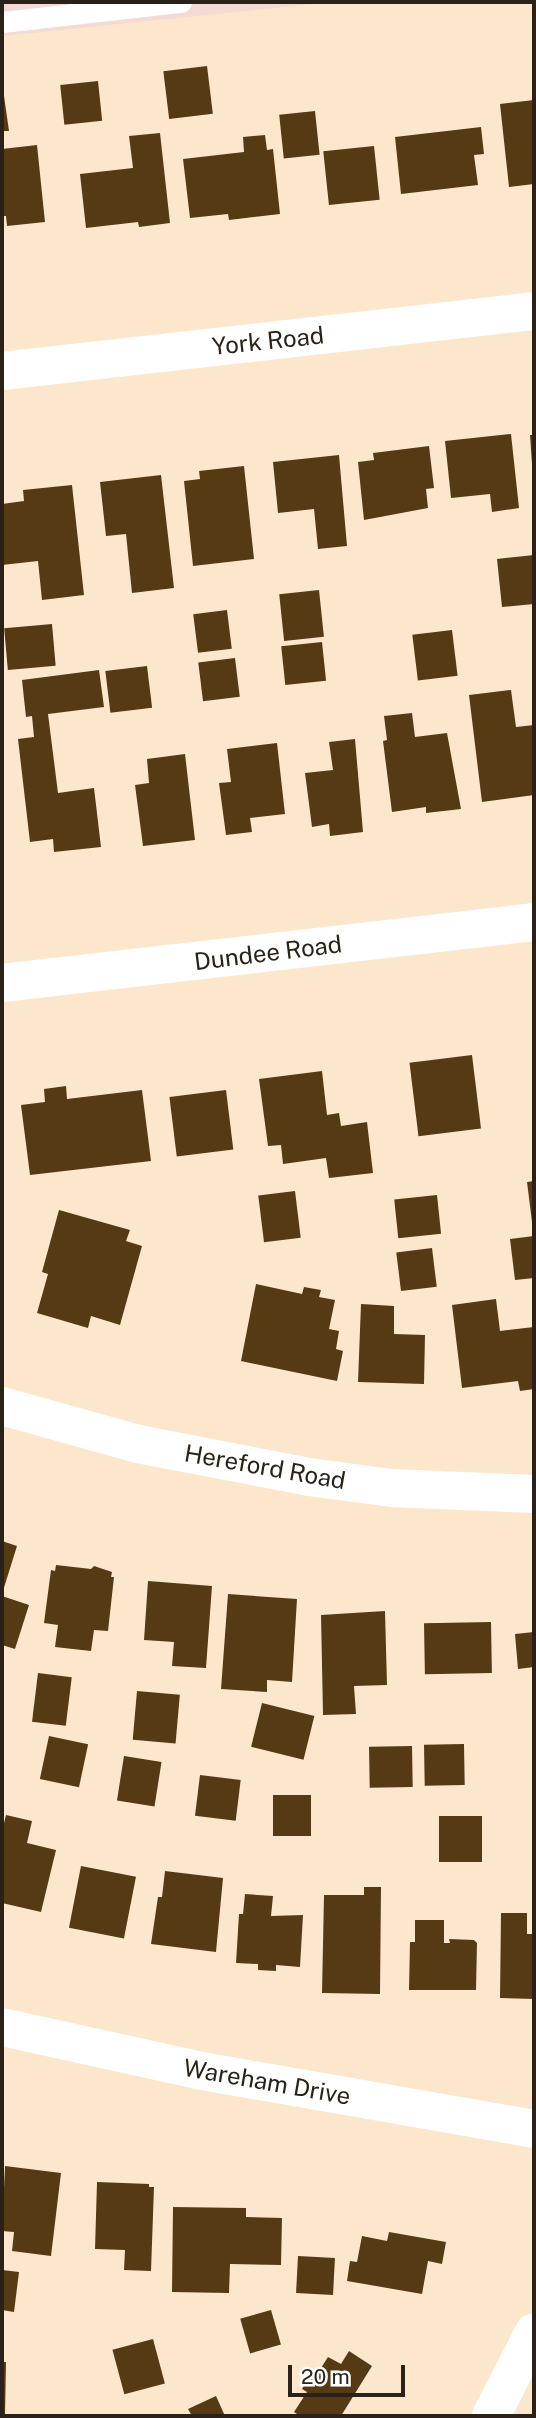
<!DOCTYPE html>
<html>
<head>
<meta charset="utf-8">
<style>
	body { margin:0 }
	#map { position:relative; width:536px; height:2418px; overflow:hidden; background:#fde7cc; font-family:"Public Sans",sans-serif }
	div>[style] { position:absolute }
	.commercial>* { inset:0; background:#f4dad5 }
	.building>* { inset:0; background:#563a13; transform-origin:0 0 }
	.service>* { height:21px; margin:-10.5px; padding:0 10.5px; transform-origin:10.5px; border-radius:10.5px; background:#fff }
	.minor>* { height:38px; margin:-19px; padding:0 19px; transform-origin:19px; border-radius:19px; background:#fff }
	span { translate:-50% -50%; white-space:nowrap; text-align:center; line-height:1.15; -webkit-text-stroke:7px #fff; paint-order:stroke }
	.street-label { font-size:24px; color:#2a2218 }
	.frame { position:absolute; inset:0; border:4px solid #2a2218; pointer-events:none }
	.scale { position:absolute; left:288px; top:2365px; width:117px; height:32px; box-sizing:border-box; border:4px solid #2a2218; border-top:0; padding-left:9px; font-size:21px; line-height:24px; white-space:nowrap; color:#2a2218; -webkit-text-stroke:5px #fff; paint-order:stroke }
</style>
</head>
<body>
<div id="map">
	<div class="commercial">
		<div style="clip-path:polygon(2px 2px,333px 2px,2px 36px)"></div>
	</div>
	<div class="building">
		<div style="left:207px;top:66px;width:48px;height:44px;rotate:83deg"></div>
		<div style="left:98px;top:81px;width:40px;height:38px;rotate:84deg"></div>
		<div style="clip-path:polygon(2px 82px,9px 131px,2px 131px)"></div>
		<div style="clip-path:polygon(534px 100px,534px 184px,509px 187px,500px 104px)"></div>
		<div style="left:315px;top:111px;width:44px;height:36px;rotate:84deg"></div>
		<div style="clip-path:polygon(481px 127px,484px 154px,474px 155px,478px 185px,401px 194px,395px 137px)"></div>
		<div style="clip-path:polygon(160px 133px,170px 223px,139px 227px,138px 222px,86px 228px,80px 174px,133px 168px,129px 136px)"></div>
		<div style="clip-path:polygon(265px 135px,267px 150px,273px 149px,280px 214px,229px 220px,228px 214px,190px 218px,183px 159px,244px 152px,243px 137px)"></div>
		<div style="clip-path:polygon(37px 145px,45px 222px,7px 226px,6px 216px,2px 216px,2px 149px)"></div>
		<div style="left:374px;top:146px;width:54px;height:51px;rotate:84deg"></div>
		<div style="clip-path:polygon(511px 434px,519px 508px,492px 512px,490px 494px,451px 498px,445px 441px)"></div>
		<div style="clip-path:polygon(530px 435px,534px 435px,534px 464px,532px 464px)"></div>
		<div style="clip-path:polygon(429px 446px,434px 488px,426px 489px,428px 508px,364px 520px,358px 462px,374px 460px,373px 453px)"></div>
		<div style="clip-path:polygon(339px 455px,347px 546px,318px 549px,314px 509px,278px 513px,273px 462px)"></div>
		<div style="clip-path:polygon(244px 466px,254px 559px,193px 566px,184px 481px,200px 479px,199px 471px)"></div>
		<div style="clip-path:polygon(161px 475px,174px 588px,132px 593px,126px 534px,106px 536px,100px 482px)"></div>
		<div style="clip-path:polygon(72px 485px,84px 595px,42px 600px,38px 561px,2px 565px,2px 504px,24px 501px,23px 490px)"></div>
		<div style="clip-path:polygon(534px 555px,534px 604px,502px 607px,497px 559px)"></div>
		<div style="left:319px;top:590px;width:47px;height:40px;rotate:84deg"></div>
		<div style="left:227px;top:610px;width:39px;height:34px;rotate:83deg"></div>
		<div style="left:52px;top:624px;width:42px;height:48px;rotate:85deg"></div>
		<div style="left:452px;top:630px;width:46px;height:40px;rotate:83deg"></div>
		<div style="left:322px;top:642px;width:39px;height:41px;rotate:84deg"></div>
		<div style="left:235px;top:658px;width:39px;height:37px;rotate:83deg"></div>
		<div style="left:147px;top:666px;width:42px;height:42px;rotate:83deg"></div>
		<div style="clip-path:polygon(99px 670px,104px 707px,48px 714px,58px 793px,94px 788px,101px 847px,54px 852px,53px 839px,30px 842px,18px 739px,34px 737px,32px 716px,26px 717px,22px 680px)"></div>
		<div style="clip-path:polygon(511px 690px,516px 727px,534px 725px,534px 795px,482px 802px,469px 695px)"></div>
		<div style="clip-path:polygon(412px 713px,415px 737px,447px 733px,461px 809px,426px 813px,426px 807px,392px 812px,383px 741px,387px 740px,384px 716px)"></div>
		<div style="clip-path:polygon(355px 739px,363px 832px,330px 836px,329px 824px,312px 827px,305px 773px,333px 770px,329px 742px)"></div>
		<div style="clip-path:polygon(277px 743px,285px 814px,250px 818px,252px 832px,226px 835px,219px 783px,231px 782px,227px 749px)"></div>
		<div style="clip-path:polygon(185px 754px,195px 840px,143px 846px,135px 785px,149px 783px,147px 759px)"></div>
		<div style="left:472px;top:1055px;width:74px;height:63px;rotate:83deg"></div>
		<div style="clip-path:polygon(322px 1071px,327px 1115px,339px 1113px,341px 1126px,367px 1122px,373px 1173px,329px 1178px,326px 1158px,283px 1164px,281px 1145px,268px 1146px,259px 1079px)"></div>
		<div style="clip-path:polygon(66px 1086px,67px 1099px,142px 1090px,151px 1161px,30px 1175px,21px 1105px,45px 1102px,44px 1089px)"></div>
		<div style="left:226px;top:1090px;width:60px;height:57px;rotate:83deg"></div>
		<div style="clip-path:polygon(534px 1181px,534px 1222px,532px 1222px,527px 1182px)"></div>
		<div style="left:295px;top:1191px;width:47px;height:37px;rotate:83deg"></div>
		<div style="left:437px;top:1195px;width:39px;height:43px;rotate:84deg"></div>
		<div style="clip-path:polygon(59px 1210px,130px 1230px,126px 1241px,142px 1246px,120px 1325px,91px 1316px,88px 1328px,37px 1313px,48px 1274px,42px 1272px)"></div>
		<div style="clip-path:polygon(534px 1236px,534px 1278px,515px 1280px,510px 1239px)"></div>
		<div style="left:432px;top:1248px;width:39px;height:36px;rotate:83deg"></div>
		<div style="clip-path:polygon(256px 1284px,302px 1294px,304px 1287px,321px 1290px,319px 1297px,335px 1300px,329px 1329px,339px 1331px,336px 1349px,343px 1351px,337px 1381px,241px 1361px)"></div>
		<div style="clip-path:polygon(496px 1299px,500px 1331px,534px 1327px,534px 1389px,520px 1391px,518px 1381px,462px 1388px,452px 1305px)"></div>
		<div style="clip-path:polygon(361px 1304px,394px 1306px,394px 1334px,425px 1335px,424px 1384px,358px 1382px)"></div>
		<div style="clip-path:polygon(2px 1541px,17px 1546px,2px 1594px)"></div>
		<div style="clip-path:polygon(56px 1565px,91px 1569px,94px 1566px,112px 1572px,111px 1577px,114px 1577px,108px 1631px,94px 1630px,91px 1651px,55px 1647px,58px 1625px,44px 1623px,51px 1570px,55px 1571px)"></div>
		<div style="clip-path:polygon(148px 1581px,212px 1586px,206px 1668px,172px 1666px,174px 1642px,144px 1640px)"></div>
		<div style="clip-path:polygon(228px 1594px,297px 1599px,292px 1682px,267px 1680px,267px 1692px,221px 1689px)"></div>
		<div style="clip-path:polygon(2px 1596px,29px 1605px,15px 1649px,2px 1645px)"></div>
		<div style="clip-path:polygon(385px 1611px,387px 1685px,354px 1686px,356px 1714px,323px 1715px,321px 1615px)"></div>
		<div style="left:491px;top:1622px;width:51px;height:67px;rotate:89deg"></div>
		<div style="clip-path:polygon(534px 1632px,534px 1667px,518px 1669px,515px 1634px)"></div>
		<div style="left:38px;top:1673px;width:34px;height:49px;rotate:7deg"></div>
		<div style="left:137px;top:1691px;width:43px;height:49px;rotate:5deg"></div>
		<div style="left:262px;top:1703px;width:54px;height:45px;rotate:14deg"></div>
		<div style="left:49px;top:1736px;width:40px;height:44px;rotate:12deg"></div>
		<div style="left:464px;top:1744px;width:41px;height:40px;rotate:89deg"></div>
		<div style="left:412px;top:1746px;width:41px;height:43px;rotate:89deg"></div>
		<div style="left:124px;top:1756px;width:38px;height:45px;rotate:9deg"></div>
		<div style="left:200px;top:1775px;width:41px;height:41px;rotate:7deg"></div>
		<div style="left:273px;top:1795px;width:38px;height:41px"></div>
		<div style="clip-path:polygon(6px 1815px,32px 1821px,27px 1843px,56px 1850px,41px 1912px,2px 1903px,2px 1831px)"></div>
		<div style="left:439px;top:1816px;width:43px;height:46px"></div>
		<div style="left:81px;top:1866px;width:56px;height:63px;rotate:11deg"></div>
		<div style="clip-path:polygon(165px 1871px,223px 1878px,216px 1952px,151px 1944px,158px 1897px,162px 1897px)"></div>
		<div style="clip-path:polygon(364px 1887px,381px 1887px,380px 1994px,322px 1993px,324px 1895px,364px 1895px)"></div>
		<div style="clip-path:polygon(245px 1894px,273px 1896px,271px 1916px,303px 1915px,300px 1967px,276px 1965px,276px 1971px,258px 1970px,258px 1964px,236px 1963px,239px 1914px,243px 1914px)"></div>
		<div style="clip-path:polygon(501px 1913px,527px 1913px,527px 1934px,534px 1934px,534px 1999px,500px 1998px)"></div>
		<div style="clip-path:polygon(415px 1920px,444px 1920px,444px 1943px,450px 1943px,449px 1939px,474px 1940px,477px 1943px,476px 1990px,409px 1990px,410px 1942px,415px 1942px)"></div>
		<div style="clip-path:polygon(5px 2166px,61px 2173px,51px 2256px,12px 2251px,14px 2232px,2px 2231px)"></div>
		<div style="clip-path:polygon(97px 2182px,149px 2184px,149px 2187px,154px 2187px,151px 2271px,124px 2270px,125px 2250px,95px 2249px)"></div>
		<div style="clip-path:polygon(173px 2207px,246px 2208px,246px 2217px,282px 2218px,281px 2265px,230px 2264px,229px 2293px,172px 2292px)"></div>
		<div style="clip-path:polygon(389px 2232px,446px 2242px,442px 2264px,428px 2261px,422px 2294px,347px 2281px,350px 2261px,357px 2262px,362px 2236px,387px 2241px)"></div>
		<div style="left:298px;top:2256px;width:37px;height:37px;rotate:3deg"></div>
		<div style="clip-path:polygon(2px 2270px,19px 2272px,14px 2312px,2px 2310px)"></div>
		<div style="left:271px;top:2310px;width:36px;height:32px;rotate:74deg"></div>
		<div style="left:153px;top:2339px;width:46px;height:42px;rotate:75deg"></div>
		<div style="clip-path:polygon(349px 2351px,372px 2366px,341px 2416px,300px 2416px,294px 2412px,307px 2392px,302px 2389px,309px 2376px,314px 2379px,328px 2357px,341px 2364px)"></div>
		<div style="clip-path:polygon(2px 2362px,6px 2362px,5px 2416px,2px 2416px)"></div>
		<div style="clip-path:polygon(216px 2396px,225px 2416px,192px 2416px,188px 2409px)"></div>
	</div>
	<div class="service">
		<div style="left:2px;top:22px;width:180px;rotate:-6.4deg"></div>
	</div>
	<div class="minor">
		<div style="left:2px;top:371px;width:535px;rotate:-6.43deg"></div>
		<div style="left:2px;top:983px;width:535px;rotate:-6.54deg"></div>
		<div style="left:2px;top:1406px;width:141px;rotate:15.6deg"></div>
		<div style="left:138px;top:1444px;width:174px;rotate:10.9deg"></div>
		<div style="left:309px;top:1477px;width:84px;rotate:7.5deg"></div>
		<div style="left:392px;top:1488px;width:142px;rotate:2.4deg"></div>
		<div style="left:2px;top:2027px;width:205px;rotate:12.4deg"></div>
		<div style="left:202px;top:2071px;width:337px;rotate:9.9deg"></div>
		<div style="left:491px;top:2416px;width:94px;rotate:-62.9deg"></div>
	</div>
	<div class="street-label">
		<span style="left:268px;top:341px;rotate:-6deg">York Road</span>
		<span style="left:268px;top:953px;rotate:-7deg">Dundee Road</span>
		<span style="left:265px;top:1467px;rotate:10deg">Hereford Road</span>
		<span style="left:267px;top:2082px;rotate:10deg">Wareham Drive</span>
	</div>
	<div class="frame"></div>
	<div class="scale">20 m</div>
</div>
</body>
</html>
